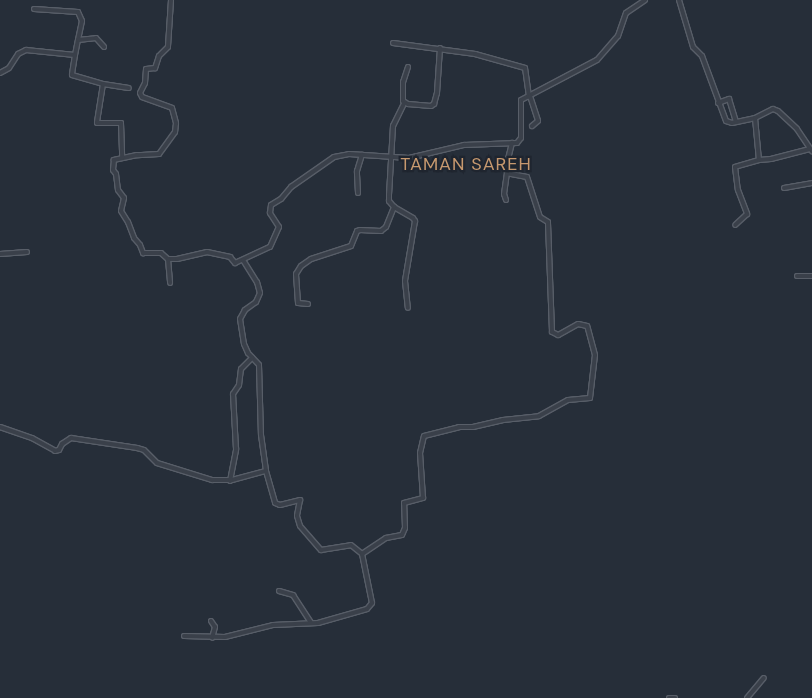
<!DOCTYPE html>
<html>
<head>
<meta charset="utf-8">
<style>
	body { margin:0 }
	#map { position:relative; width:812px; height:698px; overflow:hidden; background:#262e39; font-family:"DM Sans",sans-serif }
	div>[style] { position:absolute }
	.roads { filter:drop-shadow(1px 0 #585e68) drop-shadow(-1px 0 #585e68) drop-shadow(0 1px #585e68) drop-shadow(0 -1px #585e68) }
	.minor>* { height:4px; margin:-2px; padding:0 2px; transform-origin:2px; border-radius:2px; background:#3a404a }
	span { translate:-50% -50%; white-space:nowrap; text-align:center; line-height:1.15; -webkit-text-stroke:4.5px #1f252f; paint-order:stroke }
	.quarter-label { font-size:18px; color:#c7996f; letter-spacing:1px }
</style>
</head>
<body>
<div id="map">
	<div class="roads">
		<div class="minor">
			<div style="left:171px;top:0;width:47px;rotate:93.7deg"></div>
			<div style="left:168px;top:47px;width:13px;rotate:135deg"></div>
			<div style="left:159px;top:56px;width:13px;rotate:108deg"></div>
			<div style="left:155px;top:68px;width:9px;rotate:174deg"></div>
			<div style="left:146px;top:69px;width:14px;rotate:94deg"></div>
			<div style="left:145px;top:83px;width:11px;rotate:117deg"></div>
			<div style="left:140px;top:93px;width:4px;rotate:63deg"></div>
			<div style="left:142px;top:97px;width:32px;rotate:20deg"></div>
			<div style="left:172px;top:108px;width:16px;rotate:75deg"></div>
			<div style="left:176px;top:123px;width:9px;rotate:96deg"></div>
			<div style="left:175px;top:132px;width:27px;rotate:126deg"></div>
			<div style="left:159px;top:154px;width:22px;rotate:177deg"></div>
			<div style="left:137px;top:155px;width:24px;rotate:168deg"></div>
			<div style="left:114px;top:160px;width:10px;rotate:96deg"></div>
			<div style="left:113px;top:170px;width:5px;rotate:53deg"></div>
			<div style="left:116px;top:174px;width:16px;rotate:83deg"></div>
			<div style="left:118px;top:190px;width:10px;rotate:53deg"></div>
			<div style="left:124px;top:198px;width:13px;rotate:103deg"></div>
			<div style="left:121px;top:211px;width:13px;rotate:58deg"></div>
			<div style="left:128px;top:222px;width:17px;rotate:69deg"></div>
			<div style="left:134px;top:238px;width:9px;rotate:49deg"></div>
			<div style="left:140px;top:245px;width:9px;rotate:69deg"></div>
			<div style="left:143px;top:253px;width:18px"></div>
			<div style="left:161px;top:253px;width:9px;rotate:41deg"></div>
			<div style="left:168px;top:259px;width:9px"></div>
			<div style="left:177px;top:259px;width:31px;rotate:-13deg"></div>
			<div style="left:207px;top:252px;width:24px;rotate:12deg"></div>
			<div style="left:230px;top:257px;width:8px;rotate:50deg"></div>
			<div style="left:235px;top:263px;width:38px;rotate:-25deg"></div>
			<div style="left:270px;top:247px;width:22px;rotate:-66deg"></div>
			<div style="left:279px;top:227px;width:17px;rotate:-123deg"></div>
			<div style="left:270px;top:213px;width:8px;rotate:-83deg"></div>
			<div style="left:271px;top:205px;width:12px;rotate:-31deg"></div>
			<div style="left:281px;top:199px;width:16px;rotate:-50deg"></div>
			<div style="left:291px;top:187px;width:52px;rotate:-34.9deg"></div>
			<div style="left:334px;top:157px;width:15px;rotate:-11deg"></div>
			<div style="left:349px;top:154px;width:60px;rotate:3.8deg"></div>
			<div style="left:409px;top:158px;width:57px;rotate:-13.3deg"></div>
			<div style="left:464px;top:145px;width:53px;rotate:-2.2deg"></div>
			<div style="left:517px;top:143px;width:6px;rotate:-51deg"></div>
			<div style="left:521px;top:138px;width:38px;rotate:-90deg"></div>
			<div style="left:521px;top:100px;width:86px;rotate:-27.8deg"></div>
			<div style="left:597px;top:60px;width:32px;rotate:-49deg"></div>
			<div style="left:618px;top:36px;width:24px;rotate:-71deg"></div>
			<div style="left:626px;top:13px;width:23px;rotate:-34deg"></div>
			<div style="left:679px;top:0;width:49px;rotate:73.4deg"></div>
			<div style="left:693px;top:47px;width:13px;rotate:45deg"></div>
			<div style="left:702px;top:56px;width:69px;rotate:69.7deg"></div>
			<div style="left:726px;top:121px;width:6px;rotate:18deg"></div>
			<div style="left:732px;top:123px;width:24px;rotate:-12deg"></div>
			<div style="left:755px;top:118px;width:42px;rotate:84.6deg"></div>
			<div style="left:759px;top:160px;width:25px;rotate:164deg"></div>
			<div style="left:735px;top:167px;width:23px;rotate:83deg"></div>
			<div style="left:738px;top:190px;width:26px;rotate:69deg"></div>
			<div style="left:747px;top:214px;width:16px;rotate:137deg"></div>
			<div style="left:34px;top:9px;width:44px;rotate:3.9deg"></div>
			<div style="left:78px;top:12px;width:10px;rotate:66deg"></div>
			<div style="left:82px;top:21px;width:19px;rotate:102deg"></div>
			<div style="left:393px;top:43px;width:83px;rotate:7.6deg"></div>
			<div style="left:475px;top:54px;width:52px;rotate:15.6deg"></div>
			<div style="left:525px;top:68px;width:29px;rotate:82deg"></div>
			<div style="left:75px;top:55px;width:15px;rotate:-79deg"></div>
			<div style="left:78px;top:40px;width:18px;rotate:-6deg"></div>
			<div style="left:96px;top:38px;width:12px;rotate:48deg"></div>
			<div style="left:408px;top:67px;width:16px;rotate:108deg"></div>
			<div style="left:403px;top:82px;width:19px;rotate:90deg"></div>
			<div style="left:403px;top:101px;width:6px;rotate:31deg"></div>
			<div style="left:408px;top:104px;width:23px;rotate:5deg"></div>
			<div style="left:431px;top:106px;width:4px;rotate:-34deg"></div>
			<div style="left:434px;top:104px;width:11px;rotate:-75deg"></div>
			<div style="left:437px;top:93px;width:45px;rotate:-86.2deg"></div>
			<div style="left:0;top:73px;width:10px;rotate:-29deg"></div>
			<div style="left:9px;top:68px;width:17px;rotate:-57deg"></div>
			<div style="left:18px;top:54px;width:9px;rotate:-27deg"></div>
			<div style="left:26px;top:50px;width:49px;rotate:5.8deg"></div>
			<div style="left:75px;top:55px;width:20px;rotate:99deg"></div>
			<div style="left:72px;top:75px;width:32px;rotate:16deg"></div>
			<div style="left:103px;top:84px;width:39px;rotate:99deg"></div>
			<div style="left:97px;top:123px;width:24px"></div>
			<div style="left:121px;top:123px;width:35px;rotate:88deg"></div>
			<div style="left:103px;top:84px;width:26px;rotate:9deg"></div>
			<div style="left:530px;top:96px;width:26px;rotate:72deg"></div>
			<div style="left:538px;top:121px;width:8px;rotate:140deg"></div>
			<div style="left:718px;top:103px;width:12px;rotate:-20deg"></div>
			<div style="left:729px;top:99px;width:24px;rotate:73deg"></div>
			<div style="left:755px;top:118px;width:20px;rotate:-27deg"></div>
			<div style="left:773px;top:109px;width:5px;rotate:22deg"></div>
			<div style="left:778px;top:111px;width:26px;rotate:43deg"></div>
			<div style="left:797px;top:129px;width:27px;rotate:56deg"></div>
			<div style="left:759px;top:160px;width:12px;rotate:-5deg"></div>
			<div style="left:771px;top:159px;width:40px;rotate:-14.4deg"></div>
			<div style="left:784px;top:188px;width:28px;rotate:-10deg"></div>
			<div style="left:358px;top:193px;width:22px;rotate:-93deg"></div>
			<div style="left:357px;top:171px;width:17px;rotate:-73deg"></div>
			<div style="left:506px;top:200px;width:6px;rotate:-108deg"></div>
			<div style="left:504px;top:194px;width:21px;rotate:-82deg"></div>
			<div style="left:394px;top:207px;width:22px;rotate:30deg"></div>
			<div style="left:413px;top:218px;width:4px;rotate:56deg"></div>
			<div style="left:415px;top:221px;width:61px;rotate:99.5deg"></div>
			<div style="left:405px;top:281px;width:27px;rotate:84deg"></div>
			<div style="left:0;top:254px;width:27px;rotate:-4deg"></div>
			<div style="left:168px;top:259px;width:24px;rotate:85deg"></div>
			<div style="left:243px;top:260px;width:26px;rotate:58deg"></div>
			<div style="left:257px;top:282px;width:11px;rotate:75deg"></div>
			<div style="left:260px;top:293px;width:10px;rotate:114deg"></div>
			<div style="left:256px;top:302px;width:14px;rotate:144deg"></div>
			<div style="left:245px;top:310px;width:10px;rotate:119deg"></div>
			<div style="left:240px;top:319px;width:25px;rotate:81deg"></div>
			<div style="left:244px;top:344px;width:10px;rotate:66deg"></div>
			<div style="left:248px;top:353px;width:16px;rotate:47deg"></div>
			<div style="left:259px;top:365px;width:70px;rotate:88.4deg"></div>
			<div style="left:261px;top:435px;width:36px;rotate:82deg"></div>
			<div style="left:797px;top:276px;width:15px"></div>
			<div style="left:308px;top:304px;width:10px;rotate:-174deg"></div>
			<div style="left:298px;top:303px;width:29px;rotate:-94deg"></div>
			<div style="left:296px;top:274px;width:9px;rotate:-58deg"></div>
			<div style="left:301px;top:266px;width:12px;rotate:-35deg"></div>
			<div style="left:311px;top:259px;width:42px;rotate:-18deg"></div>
			<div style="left:351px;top:246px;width:16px;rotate:-68deg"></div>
			<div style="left:357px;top:231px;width:3px;rotate:-18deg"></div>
			<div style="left:360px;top:230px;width:21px;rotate:3deg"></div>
			<div style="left:381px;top:231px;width:6px;rotate:-39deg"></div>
			<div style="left:386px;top:227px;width:22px;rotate:-68deg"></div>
			<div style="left:394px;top:207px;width:8px;rotate:-130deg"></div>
			<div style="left:389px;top:201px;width:6px;rotate:-90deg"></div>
			<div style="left:389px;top:195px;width:69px;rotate:-86.7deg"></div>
			<div style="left:393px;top:126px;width:25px;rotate:-64deg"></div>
			<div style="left:0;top:427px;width:34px;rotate:19deg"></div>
			<div style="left:32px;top:438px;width:26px;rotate:29deg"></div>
			<div style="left:55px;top:451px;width:4px;rotate:-14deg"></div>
			<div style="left:59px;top:450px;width:7px;rotate:-63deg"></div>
			<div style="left:62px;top:444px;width:11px;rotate:-34deg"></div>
			<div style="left:71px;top:438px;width:67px;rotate:8.6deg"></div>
			<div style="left:137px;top:448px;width:7px;rotate:16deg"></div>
			<div style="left:144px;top:450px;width:18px;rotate:45deg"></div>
			<div style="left:157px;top:463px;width:58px;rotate:17.2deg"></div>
			<div style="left:212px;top:480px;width:20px"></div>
			<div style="left:232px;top:480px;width:35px;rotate:-15deg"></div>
			<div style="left:266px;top:471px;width:33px;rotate:74deg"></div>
			<div style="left:275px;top:503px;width:5px;rotate:22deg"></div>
			<div style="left:280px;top:505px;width:21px;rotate:-14deg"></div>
			<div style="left:300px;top:500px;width:16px;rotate:101deg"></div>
			<div style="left:297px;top:516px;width:10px;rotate:73deg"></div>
			<div style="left:300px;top:526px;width:32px;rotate:49deg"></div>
			<div style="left:321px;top:550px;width:30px;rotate:-9deg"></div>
			<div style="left:351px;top:545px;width:14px;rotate:39deg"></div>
			<div style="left:230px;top:481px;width:33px;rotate:-79deg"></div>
			<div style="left:236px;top:449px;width:55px;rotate:-93.1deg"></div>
			<div style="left:233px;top:394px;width:11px;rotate:-56deg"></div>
			<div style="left:239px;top:385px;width:16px;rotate:-83deg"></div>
			<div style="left:241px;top:369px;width:16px;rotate:-45deg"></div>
			<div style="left:279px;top:591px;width:15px;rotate:16deg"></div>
			<div style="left:293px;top:595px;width:33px;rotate:57deg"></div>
			<div style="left:211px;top:621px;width:7px;rotate:56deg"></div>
			<div style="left:215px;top:627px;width:11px;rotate:105deg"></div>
			<div style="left:184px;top:636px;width:41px;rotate:1.4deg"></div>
			<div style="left:225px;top:637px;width:49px;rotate:-14deg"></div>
			<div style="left:273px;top:625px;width:45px;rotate:-2.5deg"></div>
			<div style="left:318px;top:623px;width:51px;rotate:-15.9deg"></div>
			<div style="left:367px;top:609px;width:8px;rotate:-50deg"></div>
			<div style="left:372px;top:603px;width:50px;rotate:-101.5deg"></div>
			<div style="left:362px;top:554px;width:29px;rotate:-34deg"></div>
			<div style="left:386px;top:538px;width:16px;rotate:-11deg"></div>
			<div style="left:402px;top:535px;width:8px;rotate:-67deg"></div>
			<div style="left:405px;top:528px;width:25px;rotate:-92deg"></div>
			<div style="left:404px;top:503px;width:20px;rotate:-15deg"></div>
			<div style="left:423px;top:498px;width:45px;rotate:-93.8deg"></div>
			<div style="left:420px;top:453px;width:17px;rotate:-77deg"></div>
			<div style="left:424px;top:436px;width:36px;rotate:-14deg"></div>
			<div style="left:459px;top:427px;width:14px"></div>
			<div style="left:473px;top:427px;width:31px;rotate:-13deg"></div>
			<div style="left:503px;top:420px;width:36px;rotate:-6deg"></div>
			<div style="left:539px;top:416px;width:33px;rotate:-29deg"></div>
			<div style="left:568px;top:400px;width:22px;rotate:-5deg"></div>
			<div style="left:590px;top:398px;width:43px;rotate:-83.4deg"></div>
			<div style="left:595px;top:355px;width:30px;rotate:-105deg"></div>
			<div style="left:587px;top:326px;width:9px;rotate:-167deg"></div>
			<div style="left:578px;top:324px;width:23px;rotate:151deg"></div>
			<div style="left:558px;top:335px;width:7px;rotate:-153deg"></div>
			<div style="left:552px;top:332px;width:110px;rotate:-92.1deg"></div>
			<div style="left:548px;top:222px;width:9px;rotate:-148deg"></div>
			<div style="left:540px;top:217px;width:42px;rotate:-108deg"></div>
			<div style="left:527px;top:177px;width:20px;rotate:-169deg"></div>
			<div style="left:507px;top:173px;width:6px;rotate:-99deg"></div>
			<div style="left:506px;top:167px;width:25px;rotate:-76deg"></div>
			<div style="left:669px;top:698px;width:6px"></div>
			<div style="left:747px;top:698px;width:26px;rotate:-50deg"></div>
		</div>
	</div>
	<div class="quarter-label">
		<span style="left:466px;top:164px">TAMAN SAREH</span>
	</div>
</div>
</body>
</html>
